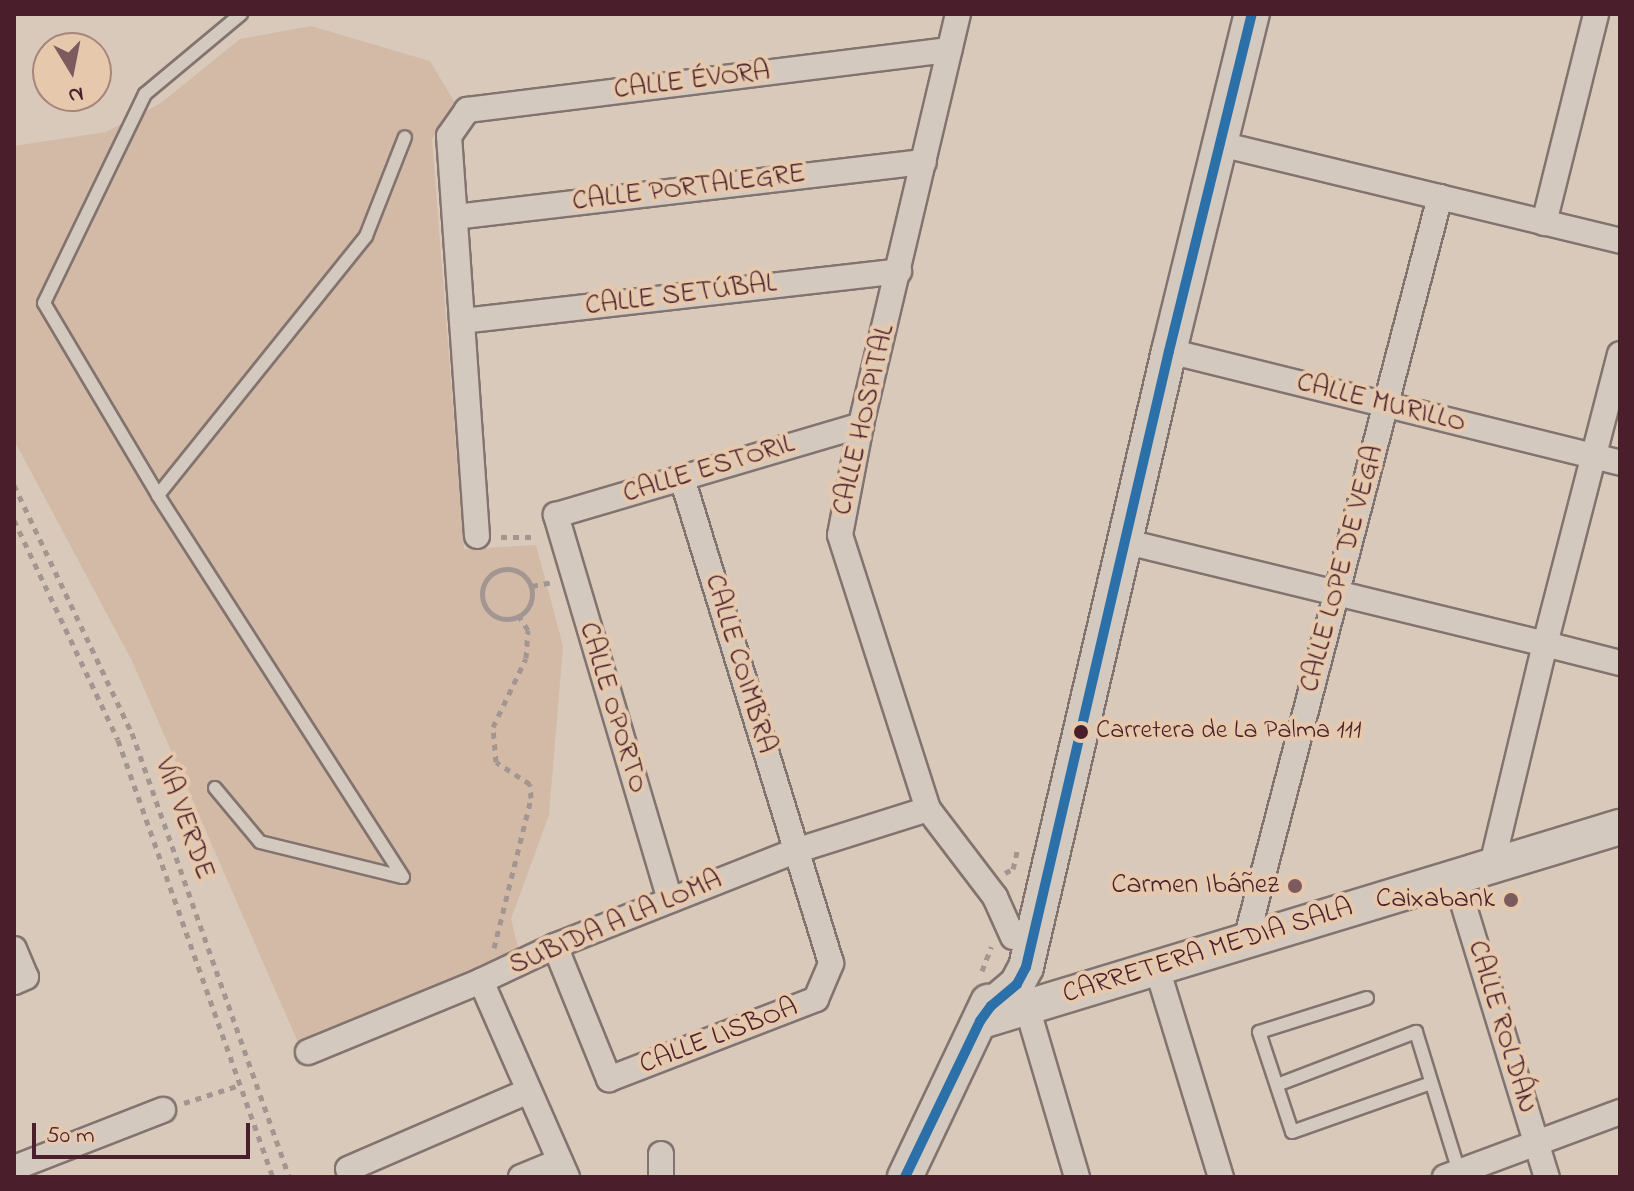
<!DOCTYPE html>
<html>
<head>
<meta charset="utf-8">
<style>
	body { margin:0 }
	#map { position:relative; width:1634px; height:1191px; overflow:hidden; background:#d9c9ba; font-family:"Indie Flower",sans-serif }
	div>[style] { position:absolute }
	.green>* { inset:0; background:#d2baa7 }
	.path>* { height:5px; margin-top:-2.5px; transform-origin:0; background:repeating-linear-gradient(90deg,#a39590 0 6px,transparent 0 12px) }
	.path>.ring { margin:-2.5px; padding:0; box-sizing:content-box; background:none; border:5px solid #a39590; border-radius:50% }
	.roads { filter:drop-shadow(2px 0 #83736f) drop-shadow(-2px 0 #83736f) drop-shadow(0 2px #83736f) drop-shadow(0 -2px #83736f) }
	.lane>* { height:12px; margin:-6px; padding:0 6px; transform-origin:6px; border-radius:6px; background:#d4c9bf }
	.street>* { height:24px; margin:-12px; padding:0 12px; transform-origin:12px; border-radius:12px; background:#d4c9bf }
	.secondary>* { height:34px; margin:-17px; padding:0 17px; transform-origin:17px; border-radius:17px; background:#d4c9bf }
	.bus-1>* { height:10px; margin:-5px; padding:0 5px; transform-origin:5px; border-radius:5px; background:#2b70a9 }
	.dots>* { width:22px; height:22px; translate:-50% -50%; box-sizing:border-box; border:4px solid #e6c9ad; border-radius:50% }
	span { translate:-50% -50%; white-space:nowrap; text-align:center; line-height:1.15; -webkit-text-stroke:8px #e6c9ad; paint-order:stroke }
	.bus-label { font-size:26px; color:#4a1f2b }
	.left { translate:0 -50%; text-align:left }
	.street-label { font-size:28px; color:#4a1f2b }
	.poi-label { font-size:28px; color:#4a1f2b }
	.right { translate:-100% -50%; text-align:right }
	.frame { position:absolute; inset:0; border:16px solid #4a1f2b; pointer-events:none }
	.north { position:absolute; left:32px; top:32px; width:80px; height:80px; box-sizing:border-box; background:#e6c9ad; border:2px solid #a88579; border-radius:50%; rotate:170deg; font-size:22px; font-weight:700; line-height:32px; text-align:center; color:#4a1f2b }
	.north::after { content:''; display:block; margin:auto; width:28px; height:36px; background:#7c5a5d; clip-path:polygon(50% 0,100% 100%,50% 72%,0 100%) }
	.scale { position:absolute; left:32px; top:1123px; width:218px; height:36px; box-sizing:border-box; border:4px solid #4a1f2b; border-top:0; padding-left:10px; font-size:24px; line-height:28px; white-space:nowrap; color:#4a1f2b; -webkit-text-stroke:6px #e6c9ad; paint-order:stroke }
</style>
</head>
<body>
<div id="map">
	<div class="green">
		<div style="clip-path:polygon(311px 26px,430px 61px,455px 103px,432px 139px,464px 549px,536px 545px,563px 646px,549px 815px,511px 919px,520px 954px,299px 1045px,132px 661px,14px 440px,14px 146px,106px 132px,161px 103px,240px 39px)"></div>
	</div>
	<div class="path">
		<div style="left:14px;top:485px;width:275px;rotate:64.6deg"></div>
		<div style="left:132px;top:733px;width:471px;rotate:70.5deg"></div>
		<div style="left:14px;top:520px;width:243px;rotate:64.7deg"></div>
		<div style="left:118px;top:740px;width:464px;rotate:70.5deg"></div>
		<div style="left:501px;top:537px;width:34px"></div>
		<div class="ring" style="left:482px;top:569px;width:45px;height:45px"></div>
		<div style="left:532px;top:586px;width:20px;rotate:-11deg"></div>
		<div style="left:1005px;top:873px;width:9px;rotate:-27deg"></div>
		<div style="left:1013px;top:869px;width:22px;rotate:-77deg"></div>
		<div style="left:494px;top:948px;width:154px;rotate:-76.1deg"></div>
		<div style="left:531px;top:798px;width:14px;rotate:-94deg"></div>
		<div style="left:530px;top:784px;width:40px;rotate:-147.1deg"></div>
		<div style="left:496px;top:762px;width:35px;rotate:-95deg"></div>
		<div style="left:493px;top:727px;width:76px;rotate:-64.4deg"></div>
		<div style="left:526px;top:658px;width:28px;rotate:-86deg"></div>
		<div style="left:528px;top:630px;width:17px;rotate:-123deg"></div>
		<div style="left:982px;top:971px;width:26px;rotate:-69deg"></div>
		<div style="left:184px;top:1103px;width:59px;rotate:-17.8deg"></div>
	</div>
	<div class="roads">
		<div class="lane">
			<div style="left:158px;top:495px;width:332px;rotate:-51.2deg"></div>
			<div style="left:366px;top:236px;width:106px;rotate:-68.5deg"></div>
			<div style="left:215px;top:788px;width:70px;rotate:50.2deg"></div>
			<div style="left:260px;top:842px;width:147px;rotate:13.8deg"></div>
			<div style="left:403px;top:877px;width:454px;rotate:-122.7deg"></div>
			<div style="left:158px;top:495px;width:223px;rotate:-120.7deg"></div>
			<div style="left:44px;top:303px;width:232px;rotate:-64.2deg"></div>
			<div style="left:145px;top:94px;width:125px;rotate:-39.8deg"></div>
			<div style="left:1367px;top:998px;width:113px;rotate:162.5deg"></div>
			<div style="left:1259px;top:1032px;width:105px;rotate:71.7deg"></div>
			<div style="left:1292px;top:1132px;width:147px;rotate:-19.4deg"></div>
			<div style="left:1277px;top:1085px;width:149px;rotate:-20.9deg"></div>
			<div style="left:1416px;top:1032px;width:146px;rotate:72.9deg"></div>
		</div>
		<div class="street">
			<div style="left:958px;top:14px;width:422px;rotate:103.3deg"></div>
			<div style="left:861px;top:425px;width:112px;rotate:100.8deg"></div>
			<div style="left:840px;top:535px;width:288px;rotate:72.2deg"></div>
			<div style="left:928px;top:809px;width:111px;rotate:52.7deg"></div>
			<div style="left:995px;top:897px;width:44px;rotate:65.8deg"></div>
			<div style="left:1220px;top:144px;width:412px;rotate:13.6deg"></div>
			<div style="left:455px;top:217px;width:472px;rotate:-6.7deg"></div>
			<div style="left:1544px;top:223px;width:215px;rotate:-76deg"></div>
			<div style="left:462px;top:321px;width:440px;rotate:-6.5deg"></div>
			<div style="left:1169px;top:351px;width:465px;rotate:13.9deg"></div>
			<div style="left:1620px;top:354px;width:300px;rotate:104.5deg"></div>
			<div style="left:1545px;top:644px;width:77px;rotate:14.2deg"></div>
			<div style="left:477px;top:536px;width:401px;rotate:-94deg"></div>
			<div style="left:449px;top:136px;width:32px;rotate:-55deg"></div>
			<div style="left:467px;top:110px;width:486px;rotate:-7.1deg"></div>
			<div style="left:1127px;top:542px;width:430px;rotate:13.7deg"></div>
			<div style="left:1545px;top:644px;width:227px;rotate:103.5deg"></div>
			<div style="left:1455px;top:877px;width:314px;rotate:73deg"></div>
			<div style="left:670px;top:900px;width:402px;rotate:-106.5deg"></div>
			<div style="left:556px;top:515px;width:318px;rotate:-16.4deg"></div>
			<div style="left:1246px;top:940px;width:768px;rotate:-75.37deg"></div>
			<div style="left:555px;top:946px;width:144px;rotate:67.9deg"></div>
			<div style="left:609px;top:1079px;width:222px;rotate:-21.1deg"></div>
			<div style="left:816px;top:999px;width:39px;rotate:-67deg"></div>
			<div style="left:831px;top:963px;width:507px;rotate:-107.08deg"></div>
			<div style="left:14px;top:949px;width:30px;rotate:67deg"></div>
			<div style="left:26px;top:977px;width:13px;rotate:157deg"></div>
			<div style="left:1157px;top:968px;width:219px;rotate:73deg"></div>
			<div style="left:481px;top:981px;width:214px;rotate:66.3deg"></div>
			<div style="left:1027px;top:1007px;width:177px;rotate:73.6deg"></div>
			<div style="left:308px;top:1052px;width:187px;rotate:-22.3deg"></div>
			<div style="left:481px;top:981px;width:82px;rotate:-25.3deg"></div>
			<div style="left:555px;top:946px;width:258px;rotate:-21.6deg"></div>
			<div style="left:795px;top:851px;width:139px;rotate:-17.5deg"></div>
			<div style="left:661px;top:1154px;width:23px;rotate:90deg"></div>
			<div style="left:14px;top:1168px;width:160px;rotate:-21.3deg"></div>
			<div style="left:348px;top:1169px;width:196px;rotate:-23.4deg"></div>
			<div style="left:521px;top:1177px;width:42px;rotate:-22.3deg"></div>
			<div style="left:1445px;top:1177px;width:187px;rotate:-20.4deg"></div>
		</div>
		<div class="secondary">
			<div style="left:985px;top:1020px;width:664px;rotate:-16.91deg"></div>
			<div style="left:980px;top:1021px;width:19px;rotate:-54deg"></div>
			<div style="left:991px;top:1006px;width:34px;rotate:-40deg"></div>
			<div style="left:1017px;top:984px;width:19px;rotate:-62deg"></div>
			<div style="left:1026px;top:967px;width:632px;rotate:-76.93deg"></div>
			<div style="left:1169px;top:351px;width:347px;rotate:-76.2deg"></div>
			<div style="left:905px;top:1177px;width:194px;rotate:-64.6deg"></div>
		</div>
	</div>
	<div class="bus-1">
		<div style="left:905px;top:1177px;width:173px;rotate:-64.3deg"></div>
		<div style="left:980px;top:1021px;width:19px;rotate:-54deg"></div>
		<div style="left:991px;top:1006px;width:34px;rotate:-40deg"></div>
		<div style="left:1017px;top:984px;width:19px;rotate:-62deg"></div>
		<div style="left:1026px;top:967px;width:632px;rotate:-76.93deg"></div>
		<div style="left:1169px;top:351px;width:347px;rotate:-76.2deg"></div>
	</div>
	<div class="dots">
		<div style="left:1081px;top:732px;background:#4a1f2b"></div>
		<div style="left:1295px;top:886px;background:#7c5a5d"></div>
		<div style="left:1511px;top:900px;background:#7c5a5d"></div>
	</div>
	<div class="bus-label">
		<span class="left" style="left:1096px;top:732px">Carretera de La Palma 111</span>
	</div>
	<div class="street-label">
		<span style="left:692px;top:82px;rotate:-7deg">CALLE ÉVORA</span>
		<span style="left:689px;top:189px;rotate:-7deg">CALLE PORTALEGRE</span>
		<span style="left:681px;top:296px;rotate:-7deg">CALLE SETÚBAL</span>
		<span style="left:1381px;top:404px;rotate:14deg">CALLE MURILLO</span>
		<span style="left:865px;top:420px;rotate:-77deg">CALLE HOSPITAL</span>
		<span style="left:709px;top:470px;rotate:-17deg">CALLE ESTORIL</span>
		<span style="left:1343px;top:569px;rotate:-75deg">CALLE LOPE DE VEGA</span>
		<span style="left:739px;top:664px;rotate:73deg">CALLE COIMBRA</span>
		<span style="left:612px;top:708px;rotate:73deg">CALLE OPORTO</span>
		<span style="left:183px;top:819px;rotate:70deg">VÍA VERDE</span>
		<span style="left:616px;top:924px;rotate:-23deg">SUBIDA A LA LOMA</span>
		<span style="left:1208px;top:952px;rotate:-17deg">CARRETERA MEDIA SALA</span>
		<span style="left:1501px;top:1027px;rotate:73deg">CALLE ROLDÁN</span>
		<span style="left:719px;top:1037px;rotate:-21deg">CALLE LISBOA</span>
	</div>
	<div class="poi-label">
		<span class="right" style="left:1279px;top:886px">Carmen Ibáñez</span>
		<span class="right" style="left:1495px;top:900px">Caixabank</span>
	</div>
	<div class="frame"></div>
	<div class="north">N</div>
	<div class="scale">50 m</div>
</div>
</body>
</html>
